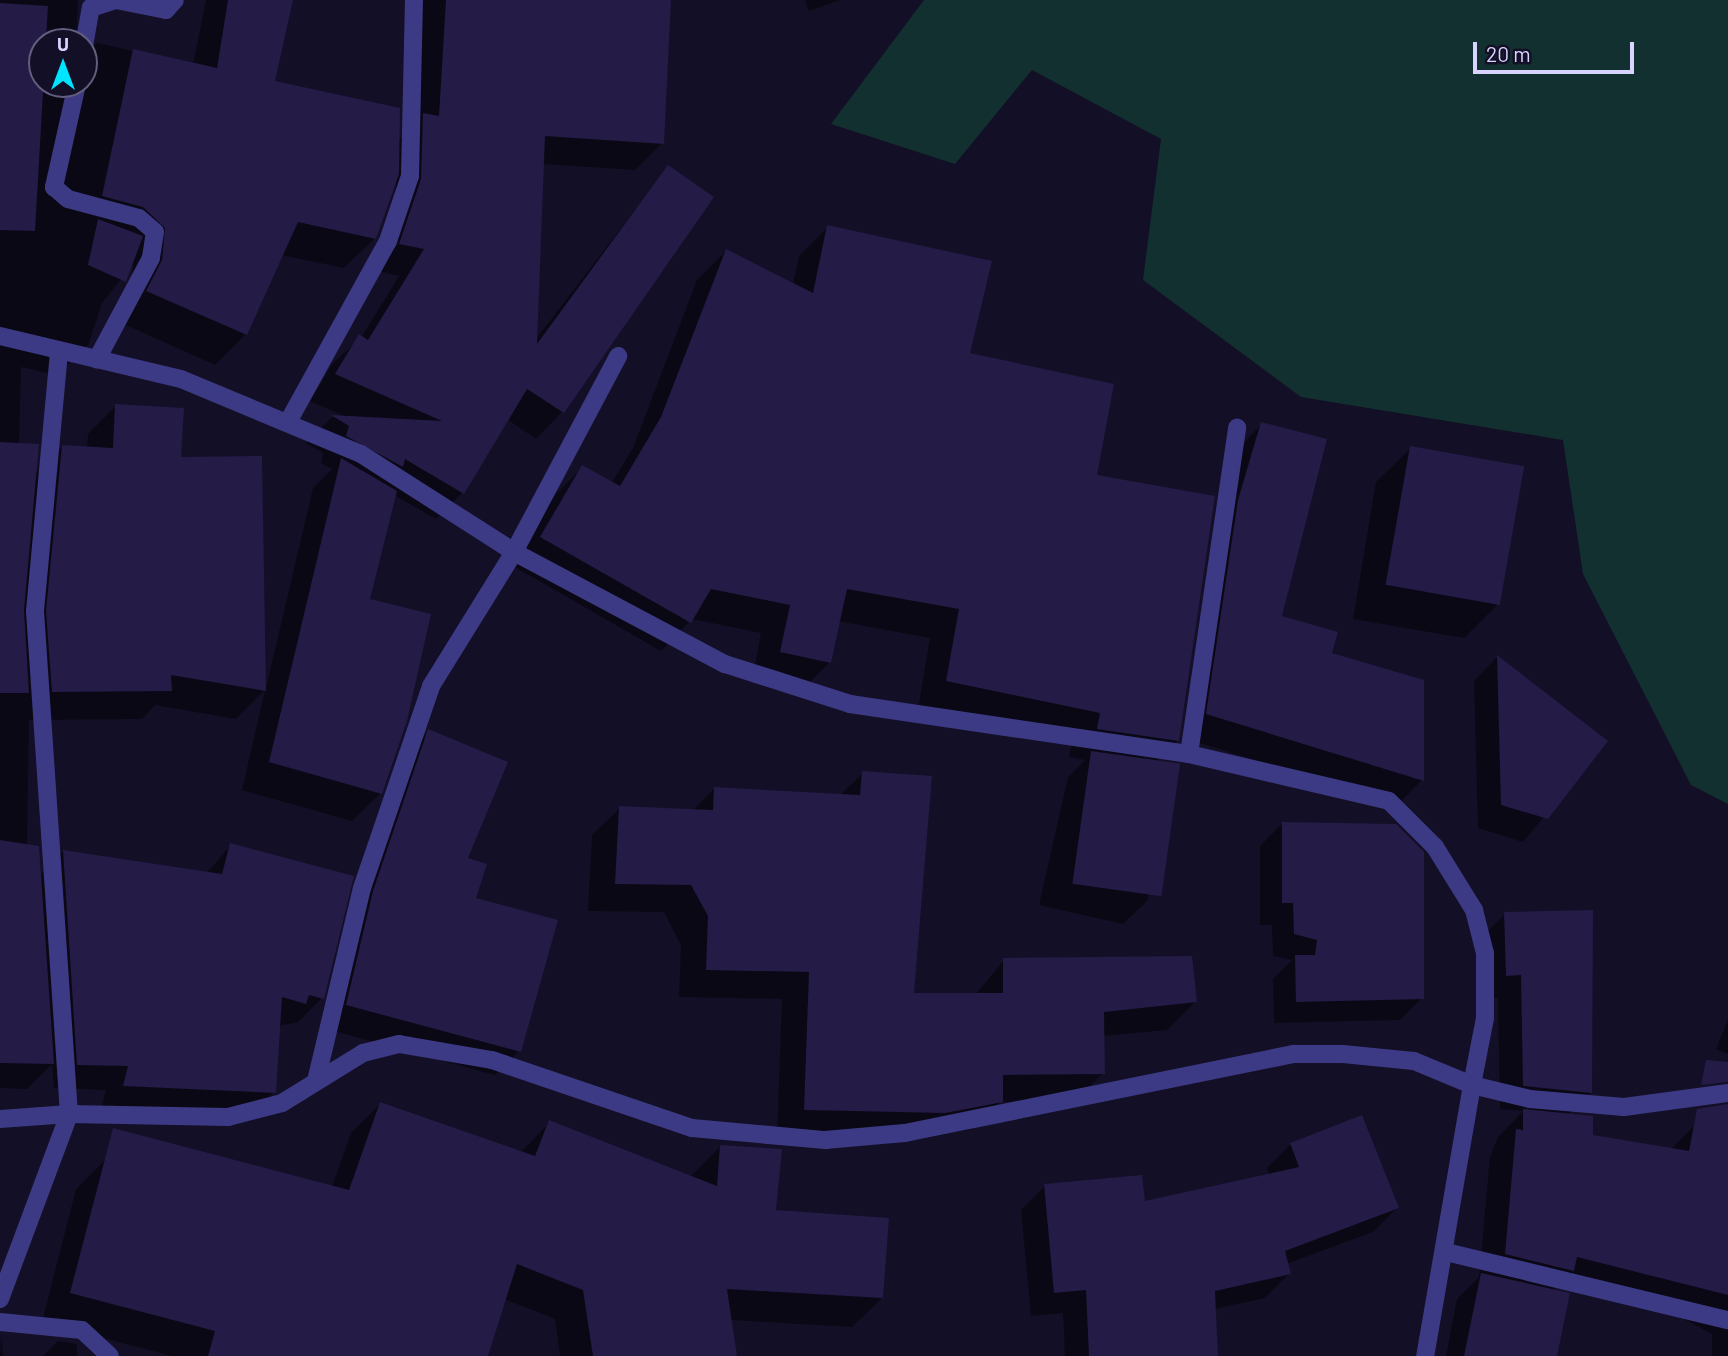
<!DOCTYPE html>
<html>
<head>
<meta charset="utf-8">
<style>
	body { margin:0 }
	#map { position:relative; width:1728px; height:1356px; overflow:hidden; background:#130f26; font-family:Barlow,sans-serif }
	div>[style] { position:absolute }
	.green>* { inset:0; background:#12302f }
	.shadow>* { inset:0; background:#0007 }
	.building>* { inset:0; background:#241b47; transform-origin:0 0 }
	.lane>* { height:18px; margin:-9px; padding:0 9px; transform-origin:9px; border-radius:9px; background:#3d3a85 }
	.street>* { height:18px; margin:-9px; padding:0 9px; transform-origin:9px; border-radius:9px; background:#3d3a85 }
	span { translate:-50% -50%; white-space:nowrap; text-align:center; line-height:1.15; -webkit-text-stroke:7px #130f26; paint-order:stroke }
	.north { position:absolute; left:28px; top:28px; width:70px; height:70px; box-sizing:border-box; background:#130f26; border:2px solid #625e7d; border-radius:50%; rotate:0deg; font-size:19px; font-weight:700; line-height:28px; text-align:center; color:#d9d4ff }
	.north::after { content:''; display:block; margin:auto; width:24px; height:32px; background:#00e5ff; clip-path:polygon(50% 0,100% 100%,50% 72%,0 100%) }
	.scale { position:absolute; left:1473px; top:42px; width:161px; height:32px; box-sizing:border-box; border:4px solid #d9d4ff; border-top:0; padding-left:9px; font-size:21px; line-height:24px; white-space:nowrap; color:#d9d4ff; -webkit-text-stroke:5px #130f26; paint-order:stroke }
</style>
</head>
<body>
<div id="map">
	<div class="green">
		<div style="clip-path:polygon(924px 0,1728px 0,1728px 804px,1691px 785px,1583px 574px,1563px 440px,1301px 397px,1143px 280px,1161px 139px,1032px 70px,955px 164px,831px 124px)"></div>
	</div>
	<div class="shadow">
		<div style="clip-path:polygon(evenodd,0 0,78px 0,76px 42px,42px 42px,42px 84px,84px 84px,84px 56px,97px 43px,193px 64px,206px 0,291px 0,273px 83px,398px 141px,414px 124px,420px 0,669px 0,662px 143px,635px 170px,542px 164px,536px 339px,668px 167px,711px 197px,562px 412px,536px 439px,507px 419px,462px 493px,436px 519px,394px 495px,368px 600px,381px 793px,352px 821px,242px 790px,265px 690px,236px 719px,155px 705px,142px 719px,29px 720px,27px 846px,40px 875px,63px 851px,206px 874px,231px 845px,322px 998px,298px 1022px,278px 1026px,274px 1092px,251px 1116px,101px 1110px,106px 1090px,54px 1088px,52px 1064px,27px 1089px,0 1088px,0 0,396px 180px,395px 207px,374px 270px,399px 276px,361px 338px,333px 363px,310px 401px,348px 418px,332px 417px,306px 443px,323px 453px,321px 463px,332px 469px,313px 488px,266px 688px,179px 459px,116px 406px,88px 434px,87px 448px,62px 447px,34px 475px,19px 445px,21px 367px,57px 375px,88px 345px,102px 303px,133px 264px,132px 292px,117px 321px,215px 365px,246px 334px,281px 255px,344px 268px,375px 238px,396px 180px)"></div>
		<div style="clip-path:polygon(805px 0,840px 0,809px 11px)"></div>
		<div style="clip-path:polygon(828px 227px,1095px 476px,1178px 740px,1156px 762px,1178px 766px,1147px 901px,1123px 924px,1039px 905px,1068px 777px,1085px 760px,1069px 757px,1072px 742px,918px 709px,930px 638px,838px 621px,830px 662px,801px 691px,752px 681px,761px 633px,692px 619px,661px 651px,513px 566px,554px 496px,583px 467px,611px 484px,633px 448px,697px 280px,726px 251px,793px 284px,799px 256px)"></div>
		<div style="clip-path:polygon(1262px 424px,1280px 617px,1330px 654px,1422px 780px,1398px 804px,1183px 738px,1238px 448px)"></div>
		<div style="clip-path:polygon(1411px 448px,1498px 604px,1464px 638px,1353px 619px,1376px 482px)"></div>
		<div style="clip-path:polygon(1497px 657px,1606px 742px,1523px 842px,1478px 828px,1474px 681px)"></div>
		<div style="clip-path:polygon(429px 732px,519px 1051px,495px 1075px,323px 1028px,405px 755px)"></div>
		<div style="clip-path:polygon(863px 773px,912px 994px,976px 994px,1004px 960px,1195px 1002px,1167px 1030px,1103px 1036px,1103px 1073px,1075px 1101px,1000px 1102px,973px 1129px,916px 1140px,777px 1137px,782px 999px,679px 997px,681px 945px,664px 912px,588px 911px,592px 835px,620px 808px,692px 811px,714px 789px,840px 795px)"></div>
		<div style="clip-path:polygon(1282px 824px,1422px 998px,1400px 1020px,1274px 1023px,1273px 979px,1292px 960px,1273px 956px,1272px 925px,1260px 925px,1260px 846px)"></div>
		<div style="clip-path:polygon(1505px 914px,1591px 1092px,1568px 1115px,1591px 1137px,1670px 1150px,1695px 1125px,1728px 1132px,1728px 1356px,1712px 1356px,1712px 1334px,1676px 1315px,1558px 1285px,1552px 1291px,1555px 1356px,1446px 1356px,1457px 1299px,1479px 1277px,1490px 1157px,1498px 1137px,1523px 1111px,1500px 1109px,1498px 998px,1483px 999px,1481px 938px)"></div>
		<div style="clip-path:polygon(1728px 1020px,1728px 1054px,1716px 1049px)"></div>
		<div style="clip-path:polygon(380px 1104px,520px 1153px,550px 1122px,690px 1177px,721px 1146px,774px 1212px,882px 1298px,852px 1327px,730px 1320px,736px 1356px,560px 1356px,555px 1319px,504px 1299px,486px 1356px,172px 1356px,42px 1322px,76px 1189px,106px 1159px,332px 1187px,351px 1133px)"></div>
		<div style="clip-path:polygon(1291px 1144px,1397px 1208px,1373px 1232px,1286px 1264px,1289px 1274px,1265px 1298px,1214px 1309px,1216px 1356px,1065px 1356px,1063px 1313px,1031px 1316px,1021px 1210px,1045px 1186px,1143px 1203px,1269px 1175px,1267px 1168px)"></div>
		<div style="clip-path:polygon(1px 1335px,3px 1356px,0 1356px)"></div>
		<div style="clip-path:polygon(58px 1341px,77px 1344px,77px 1356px,43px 1356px)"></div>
	</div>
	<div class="building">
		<div style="clip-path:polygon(228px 0,293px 0,275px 81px,400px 108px,399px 174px,376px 239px,298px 222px,247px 335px,146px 291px,162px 260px,165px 228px,143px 207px,102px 196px,133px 49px,217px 68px)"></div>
		<div style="clip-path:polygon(446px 0,671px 0,664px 144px,545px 136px,537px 344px,668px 165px,714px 197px,564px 413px,527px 389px,464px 494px,405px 459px,403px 467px,346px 436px,349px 426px,331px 415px,442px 421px,335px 374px,359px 334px,368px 340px,424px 249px,399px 244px,421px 179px,423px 113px,439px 116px)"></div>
		<div style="clip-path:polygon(0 3px,48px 6px,35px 231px,0 230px)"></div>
		<div style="clip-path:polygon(98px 219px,143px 236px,126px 282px,88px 265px)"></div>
		<div style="clip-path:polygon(827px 225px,992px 261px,970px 353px,1114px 384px,1097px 475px,1215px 496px,1179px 741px,1097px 729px,1100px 713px,946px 681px,959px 609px,847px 589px,831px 663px,780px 652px,790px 605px,711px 589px,691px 623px,540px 537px,582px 465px,620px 486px,661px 417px,726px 249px,813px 293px)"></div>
		<div style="clip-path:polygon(115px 404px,184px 408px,181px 457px,262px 456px,266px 691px,171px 675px,172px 691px,52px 692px,46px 611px,62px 445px,113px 448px)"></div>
		<div style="clip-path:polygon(1261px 422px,1327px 439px,1282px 616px,1338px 632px,1332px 653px,1424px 680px,1424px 781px,1206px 714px,1238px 500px)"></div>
		<div style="clip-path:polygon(0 442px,39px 444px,24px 610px,29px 693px,0 693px)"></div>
		<div style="left:1410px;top:446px;width:116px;height:141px;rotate:10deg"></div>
		<div style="clip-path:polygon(341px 458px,397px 491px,370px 599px,431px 614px,407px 721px,382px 794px,269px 762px)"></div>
		<div style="clip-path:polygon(1497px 655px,1608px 741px,1548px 819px,1501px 805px)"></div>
		<div style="clip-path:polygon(428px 729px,508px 762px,468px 858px,487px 864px,476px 898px,558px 920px,521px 1052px,346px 1005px,373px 891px)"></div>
		<div style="left:1091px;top:751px;width:90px;height:134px;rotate:8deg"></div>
		<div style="clip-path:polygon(862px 771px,932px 776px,914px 993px,1003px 993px,1003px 958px,1192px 956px,1197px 1002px,1104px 1012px,1105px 1074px,1003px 1075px,1003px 1102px,945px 1113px,804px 1110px,809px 972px,706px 970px,708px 916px,691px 885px,615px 884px,619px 806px,713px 810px,714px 787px,860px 795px)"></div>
		<div style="clip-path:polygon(1282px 822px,1396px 824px,1424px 852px,1424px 999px,1296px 1002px,1295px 955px,1315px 955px,1317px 940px,1294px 934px,1293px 903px,1282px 903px)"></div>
		<div style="clip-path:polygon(0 840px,39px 846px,54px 1064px,0 1063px)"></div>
		<div style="clip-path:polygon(230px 843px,354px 876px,324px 999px,309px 995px,306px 1004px,282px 997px,276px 1093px,123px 1086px,128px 1066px,77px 1065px,63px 850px,222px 874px)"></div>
		<div style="clip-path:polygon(1593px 910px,1592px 1093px,1523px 1086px,1521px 975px,1506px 976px,1504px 912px)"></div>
		<div style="clip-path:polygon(1706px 1060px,1728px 1062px,1728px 1082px,1701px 1085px)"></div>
		<div style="clip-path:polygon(380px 1102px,535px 1156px,549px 1120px,717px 1186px,720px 1145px,782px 1149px,776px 1210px,889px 1218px,883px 1298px,727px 1289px,737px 1356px,593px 1356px,583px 1290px,517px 1264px,488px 1356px,208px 1356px,215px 1331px,70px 1293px,113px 1128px,349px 1190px)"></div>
		<div style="clip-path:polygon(1728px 1104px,1728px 1295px,1577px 1257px,1574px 1271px,1505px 1254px,1516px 1129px,1523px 1130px,1523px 1109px,1593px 1116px,1593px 1135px,1689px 1151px,1697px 1109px)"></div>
		<div style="clip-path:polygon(1362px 1115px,1399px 1208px,1285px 1251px,1291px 1274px,1215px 1291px,1218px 1356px,1089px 1356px,1086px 1290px,1054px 1293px,1044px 1184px,1142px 1175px,1145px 1201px,1299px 1167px,1290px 1143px)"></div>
		<div style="clip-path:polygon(1481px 1273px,1570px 1293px,1557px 1356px,1464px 1356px)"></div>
	</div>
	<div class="lane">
		<div style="left:84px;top:46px;width:39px;rotate:-80deg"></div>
		<div style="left:91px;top:8px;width:26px;rotate:-18deg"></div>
		<div style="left:116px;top:0;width:51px;rotate:11.3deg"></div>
		<div style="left:166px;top:10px;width:13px;rotate:-48deg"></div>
		<div style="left:77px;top:84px;width:106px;rotate:102.6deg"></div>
		<div style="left:54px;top:187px;width:18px;rotate:41deg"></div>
		<div style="left:68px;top:199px;width:73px;rotate:15deg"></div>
		<div style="left:139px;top:218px;width:21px;rotate:41deg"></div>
		<div style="left:155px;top:232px;width:26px;rotate:99deg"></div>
		<div style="left:151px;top:258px;width:115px;rotate:118.1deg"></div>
		<div style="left:0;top:1322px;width:82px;rotate:5.6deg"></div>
		<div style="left:82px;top:1330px;width:38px;rotate:43deg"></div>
	</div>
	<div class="street">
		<div style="left:0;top:336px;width:186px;rotate:13.4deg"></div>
		<div style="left:181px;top:379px;width:195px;rotate:22.6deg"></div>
		<div style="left:361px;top:454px;width:182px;rotate:32.6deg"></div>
		<div style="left:514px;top:552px;width:239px;rotate:28deg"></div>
		<div style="left:725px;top:664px;width:131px;rotate:17.7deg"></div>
		<div style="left:850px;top:704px;width:343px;rotate:8.4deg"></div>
		<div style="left:1189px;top:754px;width:205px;rotate:13.2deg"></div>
		<div style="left:1389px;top:801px;width:65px;rotate:45deg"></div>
		<div style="left:1435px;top:847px;width:74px;rotate:58.2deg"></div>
		<div style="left:1474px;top:910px;width:44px;rotate:75.7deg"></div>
		<div style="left:1485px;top:953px;width:65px;rotate:90deg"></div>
		<div style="left:1485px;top:1018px;width:68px;rotate:101deg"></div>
		<div style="left:1472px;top:1085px;width:60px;rotate:13.6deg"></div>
		<div style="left:1530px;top:1099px;width:94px;rotate:4.9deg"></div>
		<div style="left:1624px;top:1107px;width:105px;rotate:-7.7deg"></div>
		<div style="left:288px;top:422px;width:207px;rotate:-61.1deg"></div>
		<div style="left:388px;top:241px;width:69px;rotate:-71.3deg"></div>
		<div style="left:410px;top:176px;width:176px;rotate:-88.7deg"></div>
		<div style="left:1189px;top:754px;width:330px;rotate:-81.6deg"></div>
		<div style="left:316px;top:1081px;width:198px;rotate:-76.6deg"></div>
		<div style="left:362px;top:888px;width:213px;rotate:-71.1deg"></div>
		<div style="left:431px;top:686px;width:158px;rotate:-58.2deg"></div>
		<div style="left:514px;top:552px;width:222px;rotate:-62deg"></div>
		<div style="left:0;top:1119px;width:69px;rotate:-4.1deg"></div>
		<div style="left:69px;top:1114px;width:504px;rotate:-93.87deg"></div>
		<div style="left:35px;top:611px;width:262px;rotate:-84.7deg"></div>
		<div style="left:1446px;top:1252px;width:290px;rotate:13.6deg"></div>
		<div style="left:0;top:1299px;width:197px;rotate:-69.5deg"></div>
		<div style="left:69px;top:1114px;width:159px;rotate:1.1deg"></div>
		<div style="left:228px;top:1117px;width:56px;rotate:-14.5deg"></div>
		<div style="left:282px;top:1103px;width:95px;rotate:-31.7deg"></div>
		<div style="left:363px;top:1053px;width:37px;rotate:-14deg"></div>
		<div style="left:399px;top:1044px;width:94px;rotate:9.8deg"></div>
		<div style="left:492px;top:1060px;width:211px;rotate:18.8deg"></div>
		<div style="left:692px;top:1128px;width:134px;rotate:5.2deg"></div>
		<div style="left:825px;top:1140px;width:80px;rotate:-5deg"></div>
		<div style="left:905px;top:1133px;width:397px;rotate:-11.5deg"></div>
		<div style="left:1294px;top:1054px;width:49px"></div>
		<div style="left:1343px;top:1054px;width:71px;rotate:5.6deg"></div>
		<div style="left:1414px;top:1061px;width:63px;rotate:22.5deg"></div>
		<div style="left:1472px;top:1085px;width:275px;rotate:99.8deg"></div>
	</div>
	<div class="north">U</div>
	<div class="scale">20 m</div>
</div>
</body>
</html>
